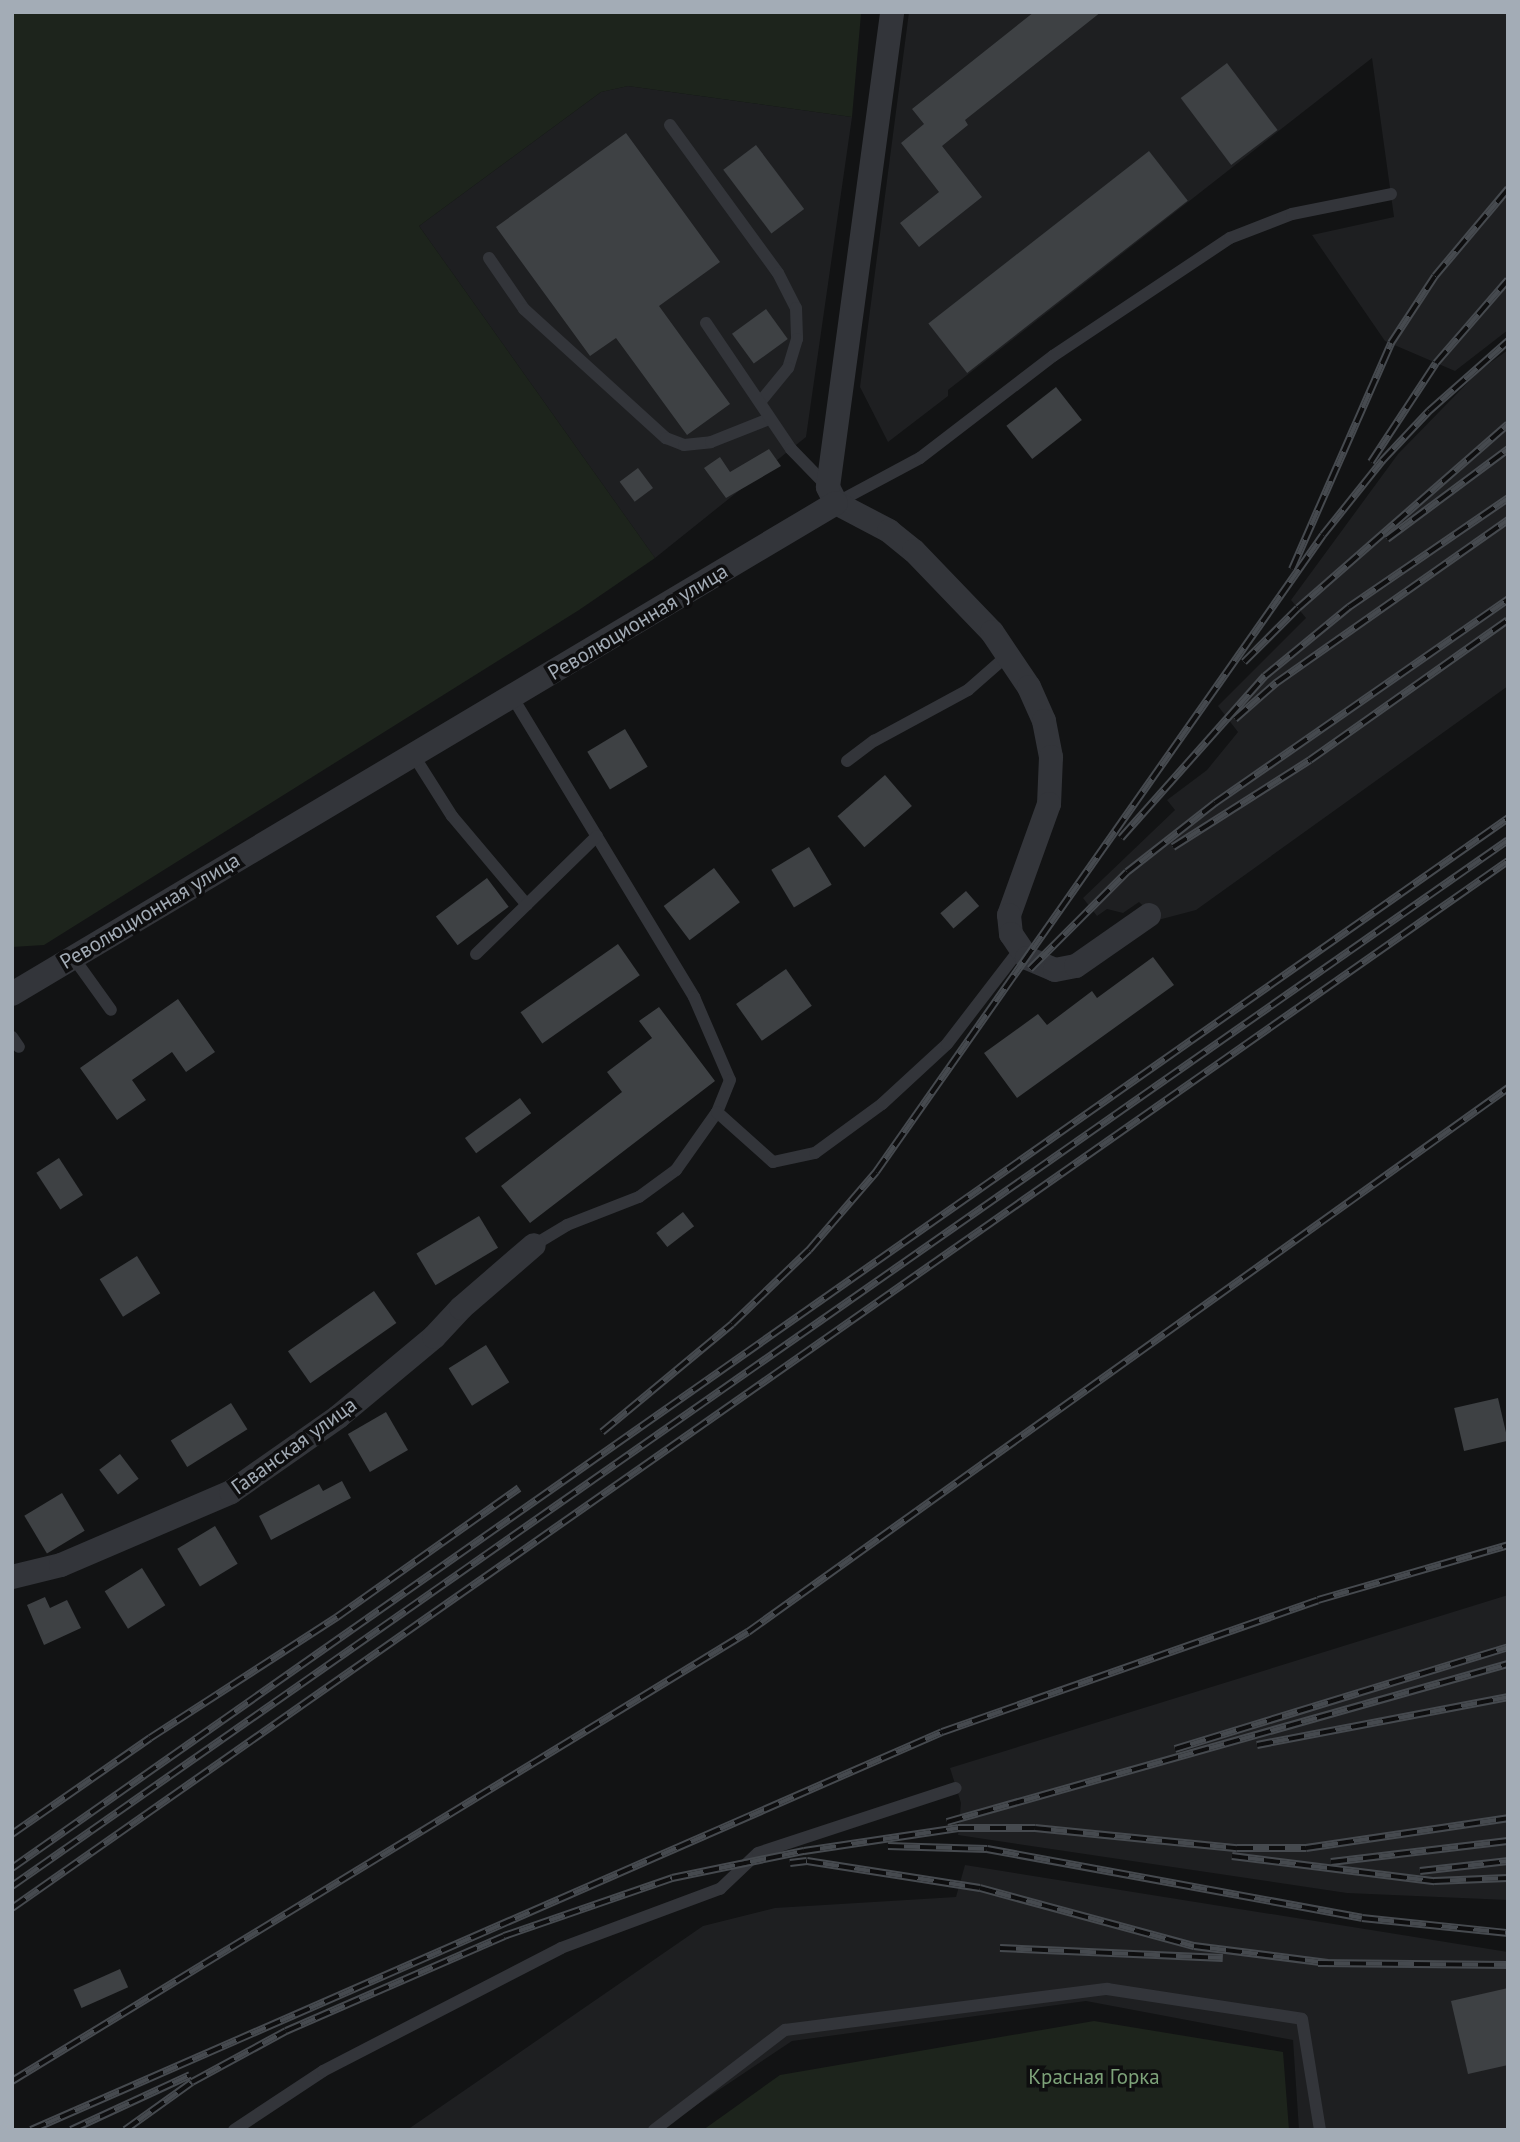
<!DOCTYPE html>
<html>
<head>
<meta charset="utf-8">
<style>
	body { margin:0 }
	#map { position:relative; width:1520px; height:2142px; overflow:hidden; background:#121314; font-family:"PT Sans",sans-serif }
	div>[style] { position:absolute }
	.built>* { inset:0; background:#1e1f21 }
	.green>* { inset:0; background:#1d241c }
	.building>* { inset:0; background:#3e4144; transform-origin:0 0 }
	.service>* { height:12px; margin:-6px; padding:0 6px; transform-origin:6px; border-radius:6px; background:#33353a }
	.minor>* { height:24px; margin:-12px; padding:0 12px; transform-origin:12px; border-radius:12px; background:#33353a }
	.rail>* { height:8px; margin-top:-4px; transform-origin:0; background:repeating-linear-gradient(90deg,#0e0e0f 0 16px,#464a4f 0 32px); box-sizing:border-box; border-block:2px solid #464a4f }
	span { translate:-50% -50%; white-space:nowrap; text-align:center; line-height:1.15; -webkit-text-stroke:7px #0e0e0f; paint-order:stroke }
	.street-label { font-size:21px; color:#a3acb6 }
	.park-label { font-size:21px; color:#7da279 }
	.frame { position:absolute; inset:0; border:14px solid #a3acb6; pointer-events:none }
</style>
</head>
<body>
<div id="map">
	<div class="built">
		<div style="clip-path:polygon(909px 12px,1508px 12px,1508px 330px,1455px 371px,1385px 341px,1312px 235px,1394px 217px,1372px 58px,948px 390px,948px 396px,888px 442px,860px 387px)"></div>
		<div style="clip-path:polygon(628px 86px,852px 117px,806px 437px,655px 558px,419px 226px,601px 92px)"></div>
		<div style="clip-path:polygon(1508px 350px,1508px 686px,1196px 910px,1158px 920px,1139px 902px,1123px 913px,1107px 909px,1097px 916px,1083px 898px,1175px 810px,1167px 800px,1207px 770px,1238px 732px,1218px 706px,1306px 618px,1291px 600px,1398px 454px,1480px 370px)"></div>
		<div style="clip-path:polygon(1508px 1595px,1508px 1900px,1347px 1893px,958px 1835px,961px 1803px,950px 1768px)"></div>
		<div style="clip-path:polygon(965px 1865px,1508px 1952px,1508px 2130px,1299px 2130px,1293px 2040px,1086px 2001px,792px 2041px,659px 2130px,407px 2130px,703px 1926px,775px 1908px,956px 1897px)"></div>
	</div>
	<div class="green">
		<div style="clip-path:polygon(12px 12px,861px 14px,852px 117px,628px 86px,601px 92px,419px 226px,655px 558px,579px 610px,44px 945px,12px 947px)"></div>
		<div style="clip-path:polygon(1094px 2021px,1283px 2052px,1289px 2130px,703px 2130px,780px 2075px)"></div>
	</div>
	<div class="building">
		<div style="clip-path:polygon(1034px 12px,1101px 12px,965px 120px,968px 125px,942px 146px,982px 197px,919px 247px,900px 223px,939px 192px,901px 143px,924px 124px,912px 109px)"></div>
		<div style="left:1227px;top:63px;width:84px;height:58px;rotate:53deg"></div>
		<div style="clip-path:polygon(626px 133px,720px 262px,659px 306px,730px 404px,687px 435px,616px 338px,590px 356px,496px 227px)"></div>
		<div style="left:756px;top:145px;width:80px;height:41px;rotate:53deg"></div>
		<div style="left:1149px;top:151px;width:63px;height:280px;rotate:52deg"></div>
		<div style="left:766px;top:309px;width:37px;height:42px;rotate:54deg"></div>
		<div style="left:1056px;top:387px;width:42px;height:63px;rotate:52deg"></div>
		<div style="clip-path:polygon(769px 449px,781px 466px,726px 498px,704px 468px,720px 457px,730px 472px)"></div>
		<div style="left:638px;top:468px;width:25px;height:23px;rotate:53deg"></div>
		<div style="left:625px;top:729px;width:44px;height:44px;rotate:59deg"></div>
		<div style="left:885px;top:775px;width:41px;height:63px;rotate:49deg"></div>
		<div style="left:809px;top:847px;width:44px;height:44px;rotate:59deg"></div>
		<div style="left:714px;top:868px;width:43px;height:63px;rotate:53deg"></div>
		<div style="left:487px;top:878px;width:36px;height:64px;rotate:53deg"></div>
		<div style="left:966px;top:891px;width:20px;height:34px;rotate:49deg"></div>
		<div style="left:618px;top:944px;width:38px;height:119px;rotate:55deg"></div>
		<div style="clip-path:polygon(1153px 957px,1174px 985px,1017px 1098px,984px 1053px,1038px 1014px,1047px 1025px,1092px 991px,1097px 998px)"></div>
		<div style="left:786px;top:969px;width:45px;height:61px;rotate:55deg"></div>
		<div style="clip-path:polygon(178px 999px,215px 1052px,186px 1072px,172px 1052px,132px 1080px,146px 1100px,117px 1120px,80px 1068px)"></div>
		<div style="clip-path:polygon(659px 1007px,715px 1081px,530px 1223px,501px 1186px,622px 1092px,607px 1072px,652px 1038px,639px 1021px)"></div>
		<div style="left:520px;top:1098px;width:19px;height:68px;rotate:54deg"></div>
		<div style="left:59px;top:1158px;width:44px;height:27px;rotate:57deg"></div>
		<div style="left:683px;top:1212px;width:18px;height:34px;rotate:52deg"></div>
		<div style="left:479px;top:1216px;width:37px;height:73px;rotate:59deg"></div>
		<div style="left:137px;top:1256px;width:44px;height:44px;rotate:58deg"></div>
		<div style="left:374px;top:1291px;width:39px;height:105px;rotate:55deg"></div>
		<div style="left:486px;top:1345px;width:44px;height:44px;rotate:58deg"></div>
		<div style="left:1498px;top:1398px;width:44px;height:45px;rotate:77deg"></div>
		<div style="left:231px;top:1403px;width:31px;height:71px;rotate:58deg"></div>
		<div style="left:386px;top:1412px;width:44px;height:44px;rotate:60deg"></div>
		<div style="left:120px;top:1454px;width:31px;height:26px;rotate:53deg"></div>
		<div style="clip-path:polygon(342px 1481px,351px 1498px,271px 1540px,259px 1516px,319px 1484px,323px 1491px)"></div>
		<div style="left:62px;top:1493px;width:44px;height:44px;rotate:59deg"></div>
		<div style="left:215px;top:1526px;width:44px;height:44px;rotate:59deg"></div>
		<div style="left:142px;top:1568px;width:44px;height:44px;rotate:58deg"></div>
		<div style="clip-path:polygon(45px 1597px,50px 1608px,67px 1600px,81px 1628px,44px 1645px,27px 1605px)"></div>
		<div style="left:120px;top:1969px;width:20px;height:51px;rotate:66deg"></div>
		<div style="clip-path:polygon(1508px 1988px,1508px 2065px,1468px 2074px,1451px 2001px)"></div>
	</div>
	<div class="service">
		<div style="left:670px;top:125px;width:183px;rotate:53.9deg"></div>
		<div style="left:778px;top:273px;width:39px;rotate:63deg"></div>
		<div style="left:796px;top:308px;width:31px;rotate:88deg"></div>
		<div style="left:797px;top:339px;width:30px;rotate:107deg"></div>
		<div style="left:788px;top:368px;width:43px;rotate:129.3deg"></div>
		<div style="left:489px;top:258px;width:62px;rotate:55.5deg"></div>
		<div style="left:524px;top:309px;width:192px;rotate:42.3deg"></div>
		<div style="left:666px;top:438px;width:19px;rotate:21deg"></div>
		<div style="left:684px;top:445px;width:27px;rotate:-6deg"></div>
		<div style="left:711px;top:442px;width:62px;rotate:-21.6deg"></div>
		<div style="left:706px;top:323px;width:152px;rotate:56deg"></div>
		<div style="left:791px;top:449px;width:53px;rotate:45.8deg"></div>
		<div style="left:836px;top:503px;width:95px;rotate:-28.2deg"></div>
		<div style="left:920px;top:458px;width:168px;rotate:-37.5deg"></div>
		<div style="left:1053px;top:356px;width:213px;rotate:-33.7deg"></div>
		<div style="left:1230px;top:238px;width:66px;rotate:-21.2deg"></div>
		<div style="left:1292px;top:214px;width:101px;rotate:-11.4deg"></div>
		<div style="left:513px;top:698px;width:350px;rotate:58.8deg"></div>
		<div style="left:694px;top:997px;width:90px;rotate:66.6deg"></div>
		<div style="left:730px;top:1080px;width:35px;rotate:112deg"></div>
		<div style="left:414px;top:756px;width:71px;rotate:57.7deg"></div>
		<div style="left:452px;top:816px;width:116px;rotate:49.9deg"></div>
		<div style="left:847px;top:761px;width:34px;rotate:-37deg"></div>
		<div style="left:874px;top:741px;width:107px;rotate:-28.5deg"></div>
		<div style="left:968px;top:690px;width:53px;rotate:-41.2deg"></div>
		<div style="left:476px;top:954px;width:169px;rotate:-44.3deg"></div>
		<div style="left:73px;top:957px;width:65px;rotate:54.4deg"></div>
		<div style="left:12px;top:1037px;width:12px;rotate:55deg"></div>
		<div style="left:534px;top:1245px;width:39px;rotate:-31deg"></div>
		<div style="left:567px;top:1225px;width:77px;rotate:-21.3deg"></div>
		<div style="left:639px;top:1197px;width:46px;rotate:-36.1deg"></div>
		<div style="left:676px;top:1170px;width:71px;rotate:-54.7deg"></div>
		<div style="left:717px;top:1112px;width:75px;rotate:41.8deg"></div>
		<div style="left:773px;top:1162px;width:43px;rotate:-12.1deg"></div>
		<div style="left:815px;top:1153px;width:83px;rotate:-36.2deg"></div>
		<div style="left:882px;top:1104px;width:88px;rotate:-42.7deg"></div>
		<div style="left:947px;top:1044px;width:120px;rotate:-52.5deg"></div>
		<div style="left:234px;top:2130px;width:107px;rotate:-33.5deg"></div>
		<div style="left:323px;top:2071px;width:268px;rotate:-27.3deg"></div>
		<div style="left:561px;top:1948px;width:170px;rotate:-20.4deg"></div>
		<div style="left:720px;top:1889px;width:52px;rotate:-43.5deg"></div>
		<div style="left:758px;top:1853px;width:208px;rotate:-18.2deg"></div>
		<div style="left:654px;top:2130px;width:165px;rotate:-37.4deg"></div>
		<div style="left:785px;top:2030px;width:325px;rotate:-7.3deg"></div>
		<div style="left:1107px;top:1989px;width:197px;rotate:8.7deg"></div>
		<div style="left:1302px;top:2019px;width:112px;rotate:80.8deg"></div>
	</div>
	<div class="minor">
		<div style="left:836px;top:503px;width:60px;rotate:27.8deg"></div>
		<div style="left:889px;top:531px;width:32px;rotate:39deg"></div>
		<div style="left:914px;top:551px;width:112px;rotate:46.1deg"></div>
		<div style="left:992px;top:632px;width:66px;rotate:56.1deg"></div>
		<div style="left:1029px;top:687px;width:37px;rotate:66deg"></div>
		<div style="left:1044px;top:721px;width:37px;rotate:79deg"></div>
		<div style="left:1051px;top:757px;width:47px;rotate:92.4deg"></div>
		<div style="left:1049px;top:804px;width:118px;rotate:109.8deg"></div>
		<div style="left:1009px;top:915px;width:19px;rotate:84deg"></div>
		<div style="left:1011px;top:934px;width:29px;rotate:56deg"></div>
		<div style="left:1027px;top:958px;width:30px;rotate:23deg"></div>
		<div style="left:1055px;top:970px;width:21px;rotate:-11deg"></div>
		<div style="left:1076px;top:966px;width:89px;rotate:-34.9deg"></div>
		<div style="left:836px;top:503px;width:18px;rotate:-117deg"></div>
		<div style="left:828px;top:487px;width:479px;rotate:-82.3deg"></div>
		<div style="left:12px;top:994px;width:959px;rotate:-30.79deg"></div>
		<div style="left:12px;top:1577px;width:50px;rotate:-13.8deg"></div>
		<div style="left:61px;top:1565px;width:185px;rotate:-23.2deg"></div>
		<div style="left:231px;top:1492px;width:131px;rotate:-35deg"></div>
		<div style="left:338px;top:1417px;width:125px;rotate:-39.8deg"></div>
		<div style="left:434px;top:1337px;width:40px;rotate:-47deg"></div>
		<div style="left:461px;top:1308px;width:96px;rotate:-40.8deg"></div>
	</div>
	<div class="rail">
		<div style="left:1371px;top:462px;width:118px;rotate:-56.7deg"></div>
		<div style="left:1436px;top:363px;width:110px;rotate:-49.1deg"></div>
		<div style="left:1387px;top:539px;width:151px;rotate:-36.6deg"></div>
		<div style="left:1292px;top:569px;width:247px;rotate:-66.3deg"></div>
		<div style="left:1391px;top:343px;width:80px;rotate:-56.7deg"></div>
		<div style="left:1435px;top:276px;width:114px;rotate:-50deg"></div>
		<div style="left:1244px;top:662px;width:76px;rotate:-45deg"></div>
		<div style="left:1298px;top:608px;width:279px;rotate:-41.2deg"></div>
		<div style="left:1235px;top:719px;width:55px;rotate:-41.3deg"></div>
		<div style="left:1276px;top:683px;width:284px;rotate:-35.1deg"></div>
		<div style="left:1121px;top:838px;width:217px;rotate:-48.4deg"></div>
		<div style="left:1265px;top:676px;width:109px;rotate:-39.4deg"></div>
		<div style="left:1349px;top:607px;width:193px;rotate:-34.4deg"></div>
		<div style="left:1173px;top:847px;width:162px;rotate:-32.4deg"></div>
		<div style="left:1310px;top:760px;width:242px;rotate:-35.3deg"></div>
		<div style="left:1030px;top:969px;width:137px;rotate:-45deg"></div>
		<div style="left:1127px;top:872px;width:112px;rotate:-38.1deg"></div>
		<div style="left:1215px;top:803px;width:357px;rotate:-34.8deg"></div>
		<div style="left:602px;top:1432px;width:169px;rotate:-39.7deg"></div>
		<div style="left:732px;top:1324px;width:107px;rotate:-43.9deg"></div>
		<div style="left:809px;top:1250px;width:103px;rotate:-49.3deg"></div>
		<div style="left:876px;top:1172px;width:778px;rotate:-54.94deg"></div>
		<div style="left:1323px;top:535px;width:95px;rotate:-51.4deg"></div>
		<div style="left:1382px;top:461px;width:69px;rotate:-46.8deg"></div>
		<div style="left:1429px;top:411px;width:106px;rotate:-41.5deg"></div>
		<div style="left:1257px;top:1745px;width:256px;rotate:-10.8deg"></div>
		<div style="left:1175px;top:1749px;width:348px;rotate:-17deg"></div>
		<div style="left:947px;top:1822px;width:583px;rotate:-15.73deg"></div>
		<div style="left:12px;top:1834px;width:168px;rotate:-34.8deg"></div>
		<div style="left:150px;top:1738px;width:223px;rotate:-32.9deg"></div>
		<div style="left:337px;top:1617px;width:223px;rotate:-35.3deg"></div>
		<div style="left:888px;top:1846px;width:99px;rotate:1.7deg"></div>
		<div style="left:987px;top:1849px;width:381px;rotate:10.4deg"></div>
		<div style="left:1362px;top:1918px;width:147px;rotate:5.9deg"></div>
		<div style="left:1232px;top:1856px;width:204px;rotate:7.1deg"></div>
		<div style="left:1434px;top:1881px;width:74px;rotate:-2.3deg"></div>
		<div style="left:1331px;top:1862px;width:178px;rotate:-6.8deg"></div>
		<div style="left:790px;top:1863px;width:17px;rotate:-7deg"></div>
		<div style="left:807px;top:1861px;width:175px;rotate:8.9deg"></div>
		<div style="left:980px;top:1888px;width:222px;rotate:15.2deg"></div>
		<div style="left:1194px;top:1946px;width:135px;rotate:7.2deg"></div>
		<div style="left:12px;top:1868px;width:1828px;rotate:-35.06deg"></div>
		<div style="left:1420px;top:1871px;width:89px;rotate:-6.5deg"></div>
		<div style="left:12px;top:1886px;width:1825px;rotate:-34.96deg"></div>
		<div style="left:12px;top:1908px;width:1826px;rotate:-34.99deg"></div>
		<div style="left:1000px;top:1948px;width:223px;rotate:2.6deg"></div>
		<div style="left:1318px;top:1963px;width:190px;rotate:0.6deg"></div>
		<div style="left:12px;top:2081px;width:862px;rotate:-31.39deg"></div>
		<div style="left:748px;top:1632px;width:935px;rotate:-35.59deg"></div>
		<div style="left:31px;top:2130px;width:994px;rotate:-23.6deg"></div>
		<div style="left:942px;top:1732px;width:398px;rotate:-19.3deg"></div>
		<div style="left:1318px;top:1600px;width:198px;rotate:-16.1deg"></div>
		<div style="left:71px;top:2130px;width:131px;rotate:-24.8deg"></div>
		<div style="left:125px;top:2130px;width:82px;rotate:-35.6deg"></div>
		<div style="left:192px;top:2082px;width:107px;rotate:-28.5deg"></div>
		<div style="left:286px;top:2031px;width:238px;rotate:-23.5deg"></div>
		<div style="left:504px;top:1936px;width:178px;rotate:-19deg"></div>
		<div style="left:672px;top:1878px;width:135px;rotate:-11.6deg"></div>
		<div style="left:804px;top:1851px;width:156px;rotate:-8.5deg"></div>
		<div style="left:958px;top:1828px;width:77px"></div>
		<div style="left:1035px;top:1828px;width:203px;rotate:5.7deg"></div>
		<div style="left:1237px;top:1848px;width:69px"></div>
		<div style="left:1306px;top:1848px;width:204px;rotate:-8.4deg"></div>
	</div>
	<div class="street-label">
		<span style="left:638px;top:622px;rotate:-31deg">Революционная улица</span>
		<span style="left:150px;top:911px;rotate:-31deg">Революционная улица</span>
		<span style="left:294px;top:1446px;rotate:-36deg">Гаванская улица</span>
	</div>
	<div class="park-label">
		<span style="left:1094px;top:2077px">Красная Горка</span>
	</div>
	<div class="frame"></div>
</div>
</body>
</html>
